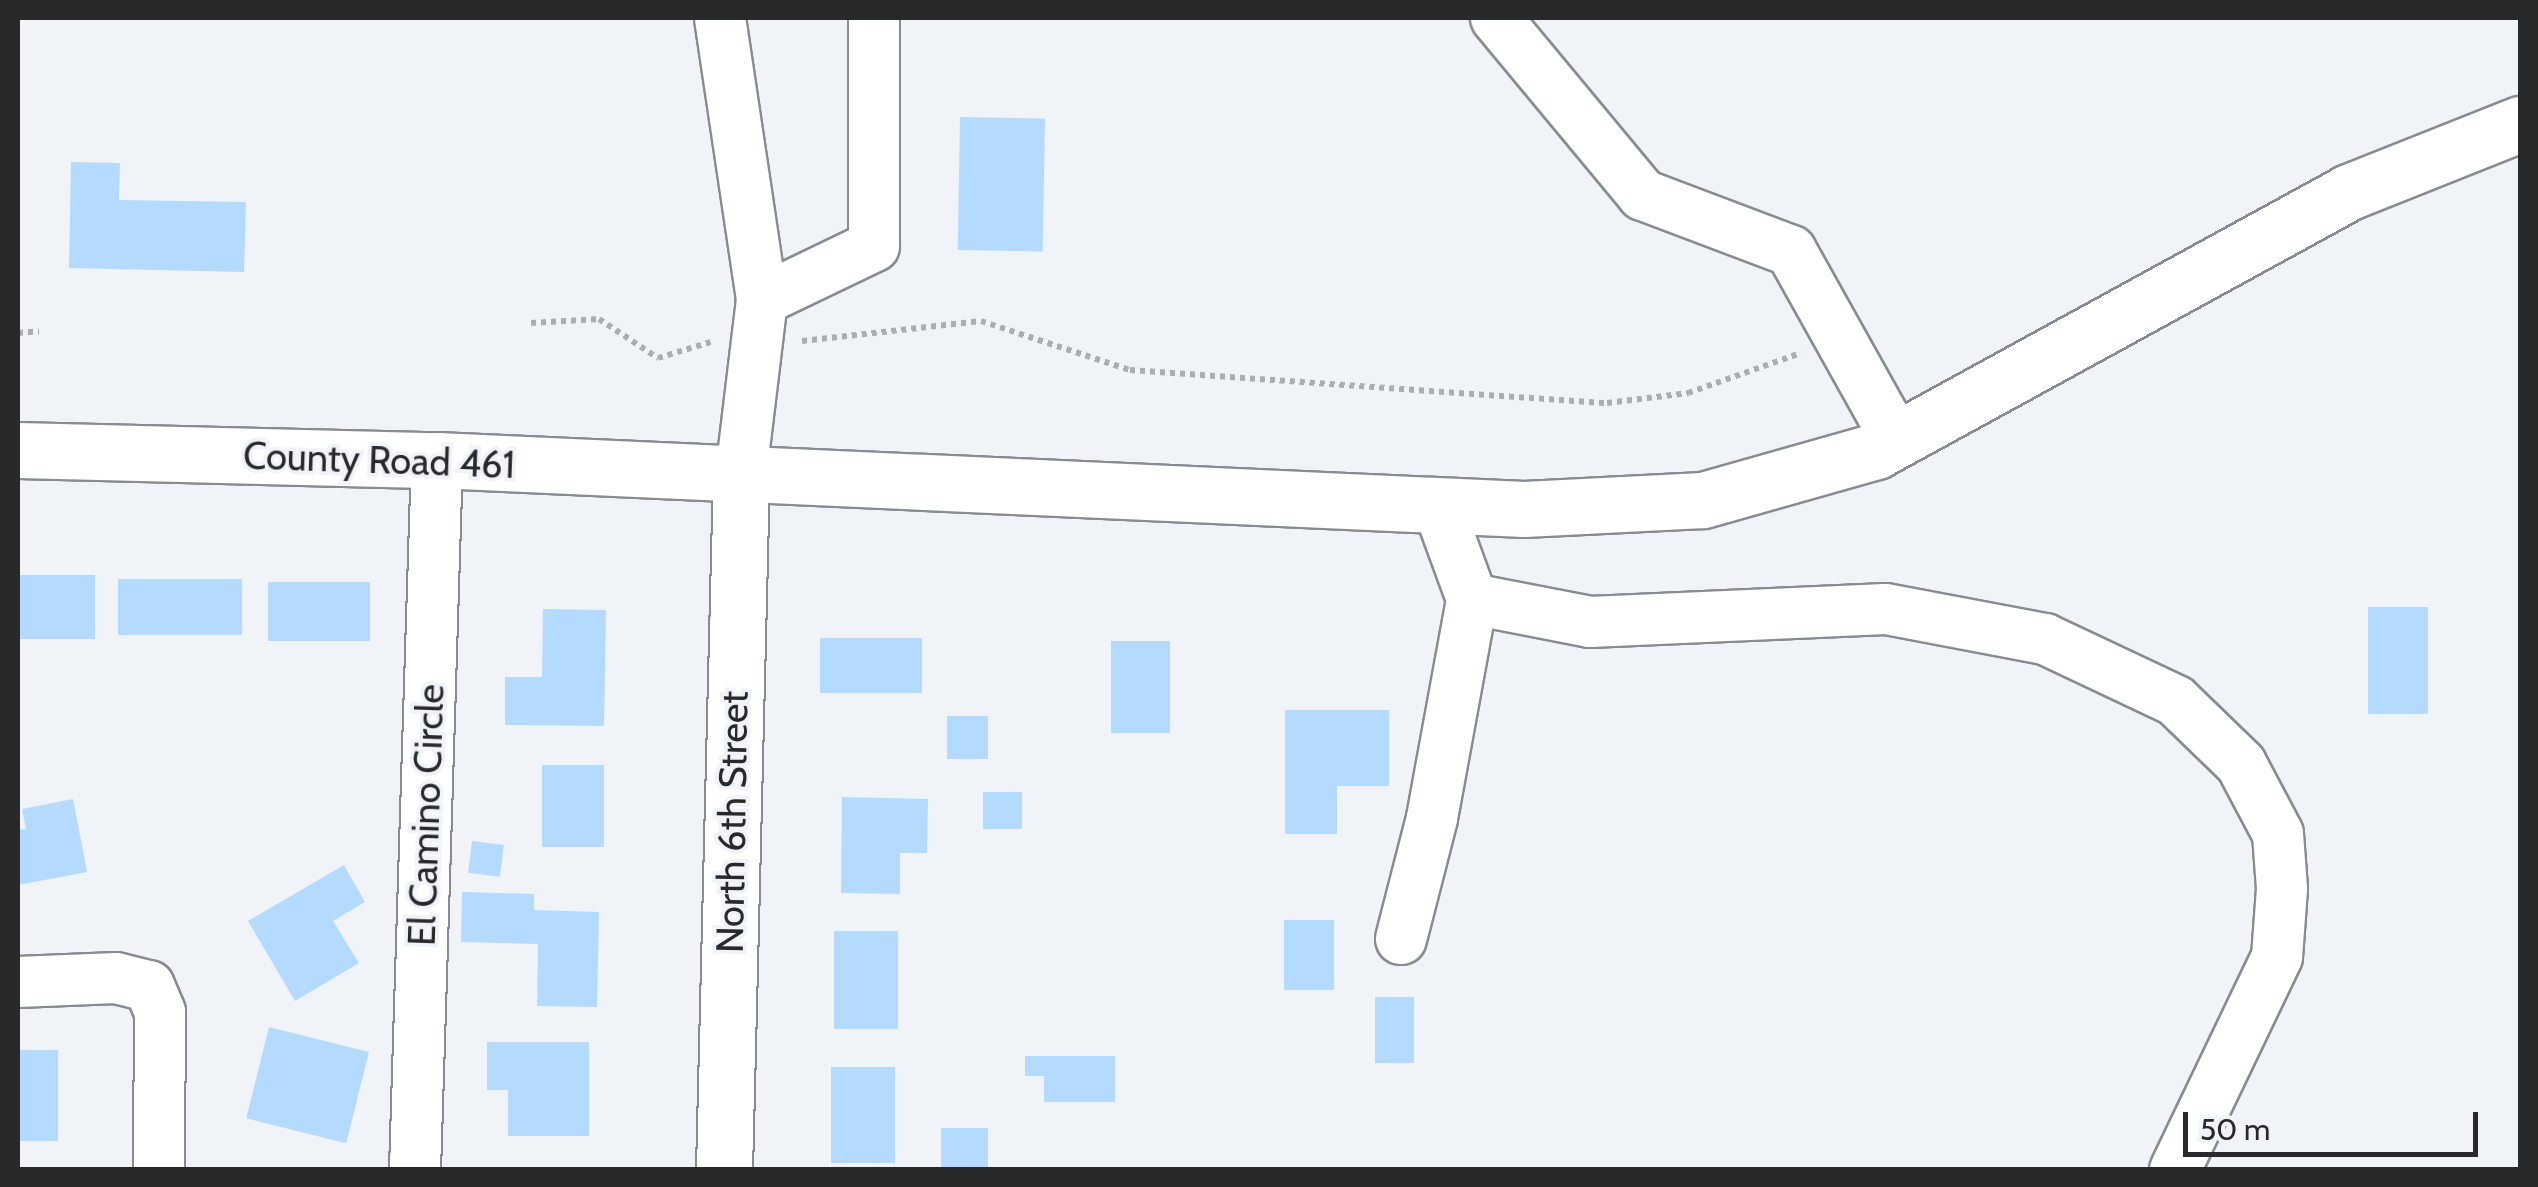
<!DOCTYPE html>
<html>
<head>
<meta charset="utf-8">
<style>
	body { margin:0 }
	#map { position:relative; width:2538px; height:1187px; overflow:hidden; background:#f0f4f9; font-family:Cabin,sans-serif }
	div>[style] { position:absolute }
	.building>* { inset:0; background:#b5daff; transform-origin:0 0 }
	.path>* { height:6px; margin-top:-3px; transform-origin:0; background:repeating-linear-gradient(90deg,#aaadb1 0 5px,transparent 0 10px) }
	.roads { filter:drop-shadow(2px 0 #888c90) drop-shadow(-2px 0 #888c90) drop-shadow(0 2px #888c90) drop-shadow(0 -2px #888c90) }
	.minor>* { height:50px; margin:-25px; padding:0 25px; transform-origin:25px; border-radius:25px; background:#fff }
	.major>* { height:55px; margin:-27.5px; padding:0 27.5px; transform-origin:27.5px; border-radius:27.5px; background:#fff }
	span { translate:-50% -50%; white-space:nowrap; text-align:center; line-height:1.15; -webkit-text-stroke:8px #f0f4f9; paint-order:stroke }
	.street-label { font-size:38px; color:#28292b }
	.frame { position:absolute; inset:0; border:20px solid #28292b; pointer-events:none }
	.scale { position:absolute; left:2183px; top:1112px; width:295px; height:45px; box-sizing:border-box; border:5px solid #28292b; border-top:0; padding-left:12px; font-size:30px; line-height:35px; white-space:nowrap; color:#28292b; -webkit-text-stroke:8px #f0f4f9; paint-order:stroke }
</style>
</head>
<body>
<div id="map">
	<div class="building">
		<div style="left:960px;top:117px;width:85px;height:133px;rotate:1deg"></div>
		<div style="clip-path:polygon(71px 162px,120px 163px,119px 200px,246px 202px,244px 272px,69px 268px)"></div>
		<div style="left:18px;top:575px;width:77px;height:64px"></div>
		<div style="left:118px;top:579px;width:124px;height:56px"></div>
		<div style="left:268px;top:582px;width:102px;height:59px"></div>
		<div style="left:2368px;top:607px;width:60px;height:107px"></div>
		<div style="clip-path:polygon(543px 609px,606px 610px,604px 726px,505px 725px,505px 677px,542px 677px)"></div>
		<div style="left:820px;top:638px;width:102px;height:55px"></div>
		<div style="left:1111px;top:641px;width:59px;height:92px"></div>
		<div style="clip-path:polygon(1285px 710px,1389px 710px,1389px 786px,1337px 786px,1337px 834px,1285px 834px)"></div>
		<div style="left:947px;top:716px;width:41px;height:43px"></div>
		<div style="left:542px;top:765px;width:62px;height:82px"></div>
		<div style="left:983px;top:792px;width:39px;height:37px"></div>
		<div style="clip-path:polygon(842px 797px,928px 799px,927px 853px,900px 853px,900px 894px,841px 893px)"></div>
		<div style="clip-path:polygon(73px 799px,87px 872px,18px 885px,18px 830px,26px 829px,22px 809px)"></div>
		<div style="left:472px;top:841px;width:32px;height:32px;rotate:7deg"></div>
		<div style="clip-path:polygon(344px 865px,365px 902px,333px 921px,359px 963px,295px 1001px,248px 921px)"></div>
		<div style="clip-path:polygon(462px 892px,534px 894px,534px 910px,599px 912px,597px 1007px,537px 1006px,538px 944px,461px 942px)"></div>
		<div style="left:1284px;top:920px;width:50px;height:70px"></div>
		<div style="left:834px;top:931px;width:64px;height:98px"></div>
		<div style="left:1375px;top:997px;width:39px;height:66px"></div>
		<div style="left:269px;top:1027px;width:103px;height:94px;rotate:14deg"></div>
		<div style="clip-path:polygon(487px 1042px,589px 1042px,589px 1136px,508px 1136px,508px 1090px,487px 1090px)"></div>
		<div style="left:18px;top:1050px;width:40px;height:91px"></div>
		<div style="clip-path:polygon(1025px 1056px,1115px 1056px,1115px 1102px,1044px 1102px,1044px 1076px,1025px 1076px)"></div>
		<div style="left:831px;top:1067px;width:64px;height:96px"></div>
		<div style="left:941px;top:1128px;width:47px;height:42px"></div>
	</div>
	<div class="path">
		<div style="left:531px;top:323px;width:68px;rotate:-3.4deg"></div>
		<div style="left:599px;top:319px;width:71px;rotate:33.5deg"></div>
		<div style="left:658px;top:358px;width:59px;rotate:-16.9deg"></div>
		<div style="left:18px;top:333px;width:21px;rotate:-5deg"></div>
		<div style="left:802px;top:341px;width:180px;rotate:-6.4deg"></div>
		<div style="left:981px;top:321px;width:157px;rotate:18.2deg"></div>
		<div style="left:1130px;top:370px;width:478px;rotate:4deg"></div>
		<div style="left:1607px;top:403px;width:82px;rotate:-7deg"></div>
		<div style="left:1688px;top:393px;width:120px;rotate:-19.5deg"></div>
	</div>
	<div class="roads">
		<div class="minor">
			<div style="left:720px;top:18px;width:285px;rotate:81.5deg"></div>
			<div style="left:762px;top:300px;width:175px;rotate:96.9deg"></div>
			<div style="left:1496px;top:18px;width:230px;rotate:50.3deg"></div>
			<div style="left:1643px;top:195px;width:158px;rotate:20.7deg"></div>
			<div style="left:1791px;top:251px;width:218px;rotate:60.8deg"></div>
			<div style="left:762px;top:300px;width:124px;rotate:-25.7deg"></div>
			<div style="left:874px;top:246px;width:228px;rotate:-90deg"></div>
			<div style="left:1438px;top:506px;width:99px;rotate:69.9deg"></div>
			<div style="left:1472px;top:599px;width:120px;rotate:11deg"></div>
			<div style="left:1590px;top:622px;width:296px;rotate:-2.5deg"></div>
			<div style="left:1886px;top:609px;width:162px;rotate:10.7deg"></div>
			<div style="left:2045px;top:639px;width:145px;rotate:25.3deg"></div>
			<div style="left:2176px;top:701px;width:91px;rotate:44.1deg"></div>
			<div style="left:2241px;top:764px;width:79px;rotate:62.1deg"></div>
			<div style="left:2278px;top:834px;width:55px;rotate:85.8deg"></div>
			<div style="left:2282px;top:889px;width:68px;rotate:94.2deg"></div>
			<div style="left:2277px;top:957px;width:236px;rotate:115.6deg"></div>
			<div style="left:1401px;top:939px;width:125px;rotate:-75.6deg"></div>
			<div style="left:1432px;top:818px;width:223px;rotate:-79.6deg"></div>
			<div style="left:18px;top:982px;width:98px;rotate:-2.3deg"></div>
			<div style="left:116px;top:978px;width:34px;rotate:14deg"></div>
			<div style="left:149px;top:986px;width:28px;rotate:67deg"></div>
			<div style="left:160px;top:1012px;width:158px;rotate:90.4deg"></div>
			<div style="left:415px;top:1170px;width:710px;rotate:-88.23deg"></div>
		</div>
		<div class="major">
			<div style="left:18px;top:450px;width:419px;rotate:1.4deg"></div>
			<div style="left:437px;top:460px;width:1088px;rotate:2.58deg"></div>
			<div style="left:1524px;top:509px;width:179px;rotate:-2.9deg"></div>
			<div style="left:1703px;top:500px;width:180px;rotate:-15.8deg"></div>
			<div style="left:1876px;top:451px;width:539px;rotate:-28.7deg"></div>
			<div style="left:2349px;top:192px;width:184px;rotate:-21.7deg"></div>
			<div style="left:724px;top:1170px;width:696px;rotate:-88.6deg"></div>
		</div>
	</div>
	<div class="street-label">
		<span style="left:379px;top:460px;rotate:2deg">County Road 461</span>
		<span style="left:426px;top:815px;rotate:-88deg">El Camino Circle</span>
		<span style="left:732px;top:822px;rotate:-89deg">North 6th Street</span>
	</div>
	<div class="frame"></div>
	<div class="scale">50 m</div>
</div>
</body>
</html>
